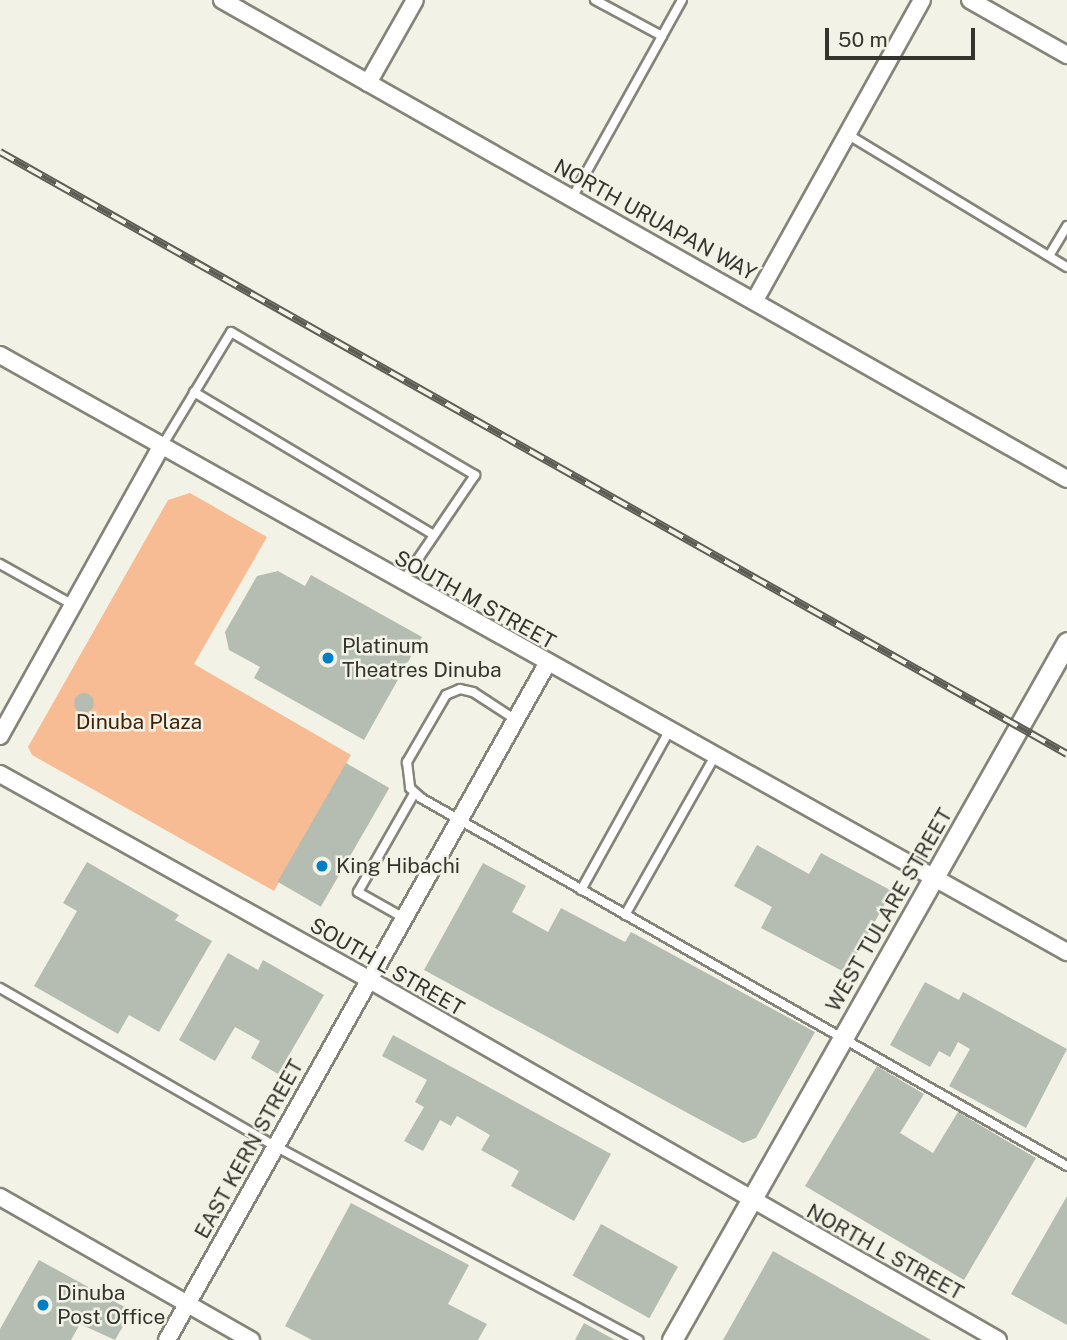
<!DOCTYPE html>
<html>
<head>
<meta charset="utf-8">
<style>
	body { margin:0 }
	#map { position:relative; width:1067px; height:1340px; overflow:hidden; background:#f2f3e6; font-family:"Public Sans",sans-serif }
	div>[style] { position:absolute }
	.green>* { inset:0; background:#f7bc94 }
	.building>* { inset:0; background:#b5bcb2; transform-origin:0 0 }
	.round { border-radius:50% }
	.roads { filter:drop-shadow(2px 0 #848479) drop-shadow(-2px 0 #848479) drop-shadow(0 2px #848479) drop-shadow(0 -2px #848479) }
	.service>* { height:8px; margin:-4px; padding:0 4px; transform-origin:4px; border-radius:4px; background:#fff }
	.minor>* { height:16px; margin:-8px; padding:0 8px; transform-origin:8px; border-radius:8px; background:#fff }
	.tertiary>* { height:19px; margin:-9.5px; padding:0 9.5px; transform-origin:9.5px; border-radius:9.5px; background:#fff }
	.rail>* { height:8px; margin-top:-4px; transform-origin:0; background:repeating-linear-gradient(90deg,#f2f3e6 0 16px,#5d5d56 0 32px); box-sizing:border-box; border-block:2px solid #5d5d56 }
	.dots>* { width:19px; height:19px; translate:-50% -50%; box-sizing:border-box; border:4px solid #f2f3e6; border-radius:50% }
	span { translate:-50% -50%; white-space:nowrap; text-align:center; line-height:1.15; -webkit-text-stroke:5px #f2f3e6; paint-order:stroke }
	.street-label { font-size:21px; color:#34342f }
	.poi-label { font-size:21px; color:#34342f }
	.left { translate:0 -50%; text-align:left }
	.park-label { font-size:21px; color:#432208 }
	.scale { position:absolute; left:825px; top:28px; width:150px; height:32px; box-sizing:border-box; border:4px solid #34342f; border-top:0; padding-left:9px; font-size:21px; line-height:24px; white-space:nowrap; color:#34342f; -webkit-text-stroke:5px #f2f3e6; paint-order:stroke }
</style>
</head>
<body>
<div id="map">
	<div class="green">
		<div style="clip-path:polygon(190px 493px,267px 537px,194px 664px,351px 755px,274px 891px,32px 755px,28px 747px,168px 500px)"></div>
	</div>
	<div class="building">
		<div style="clip-path:polygon(278px 571px,305px 586px,311px 575px,422px 637px,364px 740px,254px 678px,260px 667px,229px 650px,225px 632px,257px 576px)"></div>
		<div class="round" style="left:74px;top:693px;width:20px;height:20px"></div>
		<div style="left:346px;top:763px;width:50px;height:137px;rotate:30deg"></div>
		<div style="clip-path:polygon(757px 845px,809px 874px,821px 853px,892px 891px,846px 973px,761px 928px,772px 907px,734px 886px)"></div>
		<div style="clip-path:polygon(87px 862px,179px 915px,175px 920px,212px 941px,159px 1032px,129px 1015px,118px 1034px,34px 986px,77px 911px,63px 903px)"></div>
		<div style="clip-path:polygon(483px 863px,526px 886px,512px 912px,548px 932px,561px 908px,625px 942px,631px 932px,815px 1032px,756px 1138px,743px 1143px,424px 970px)"></div>
		<div style="clip-path:polygon(228px 953px,258px 970px,263px 960px,324px 995px,278px 1074px,251px 1058px,260px 1041px,235px 1027px,215px 1061px,179px 1040px)"></div>
		<div style="clip-path:polygon(925px 982px,959px 1000px,963px 992px,1067px 1049px,1026px 1128px,949px 1086px,970px 1049px,958px 1042px,950px 1057px,939px 1051px,930px 1067px,890px 1045px)"></div>
		<div style="clip-path:polygon(393px 1035px,611px 1154px,574px 1221px,511px 1186px,519px 1171px,481px 1150px,490px 1135px,457px 1116px,451px 1126px,440px 1120px,423px 1151px,404px 1141px,424px 1107px,415px 1102px,427px 1080px,382px 1056px)"></div>
		<div style="clip-path:polygon(877px 1066px,924px 1094px,900px 1133px,933px 1153px,958px 1112px,1036px 1158px,964px 1280px,805px 1186px)"></div>
		<div style="clip-path:polygon(1067px 1196px,1067px 1325px,1011px 1294px)"></div>
		<div style="clip-path:polygon(351px 1203px,469px 1265px,448px 1304px,487px 1324px,478px 1340px,312px 1340px,285px 1326px)"></div>
		<div style="left:601px;top:1224px;width:88px;height:59px;rotate:29deg"></div>
		<div style="clip-path:polygon(773px 1251px,931px 1340px,723px 1340px)"></div>
		<div style="clip-path:polygon(39px 1260px,132px 1311px,115px 1340px,80px 1324px,71px 1340px,0 1340px,0 1329px)"></div>
		<div style="clip-path:polygon(584px 1323px,615px 1340px,575px 1340px)"></div>
	</div>
	<div class="roads">
		<div class="service">
			<div style="left:595px;top:0;width:76px;rotate:28.2deg"></div>
			<div style="left:662px;top:36px;width:41px;rotate:-60.9deg"></div>
			<div style="left:847px;top:134px;width:257px;rotate:31.2deg"></div>
			<div style="left:572px;top:198px;width:185px;rotate:-60.9deg"></div>
			<div style="left:1049px;top:256px;width:35px;rotate:-59deg"></div>
			<div style="left:194px;top:392px;width:279px;rotate:30.8deg"></div>
			<div style="left:162px;top:446px;width:133px;rotate:-58.8deg"></div>
			<div style="left:231px;top:332px;width:283px;rotate:30.4deg"></div>
			<div style="left:475px;top:475px;width:128px;rotate:124.2deg"></div>
			<div style="left:0;top:564px;width:84px;rotate:29.3deg"></div>
			<div style="left:516px;top:720px;width:51px;rotate:-146.9deg"></div>
			<div style="left:473px;top:692px;width:13px;rotate:-167deg"></div>
			<div style="left:460px;top:689px;width:15px;rotate:157deg"></div>
			<div style="left:446px;top:695px;width:78px;rotate:120.2deg"></div>
			<div style="left:407px;top:762px;width:26px;rotate:83deg"></div>
			<div style="left:410px;top:788px;width:15px;rotate:42deg"></div>
			<div style="left:421px;top:798px;width:743px;rotate:29.67deg"></div>
			<div style="left:581px;top:890px;width:182px;rotate:-61deg"></div>
			<div style="left:625px;top:915px;width:183px;rotate:-60.5deg"></div>
			<div style="left:404px;top:918px;width:53px;rotate:-150.5deg"></div>
			<div style="left:358px;top:892px;width:113px;rotate:-60.3deg"></div>
			<div style="left:0;top:988px;width:317px;rotate:29.9deg"></div>
			<div style="left:275px;top:1146px;width:412px;rotate:28.1deg"></div>
		</div>
		<div class="minor">
			<div style="left:222px;top:0;width:971px;rotate:29.55deg"></div>
			<div style="left:970px;top:0;width:112px;rotate:29.6deg"></div>
			<div style="left:368px;top:83px;width:95px;rotate:-60.5deg"></div>
			<div style="left:755px;top:300px;width:343px;rotate:-60.9deg"></div>
			<div style="left:0;top:355px;width:1223px;rotate:29.23deg"></div>
			<div style="left:0;top:736px;width:329px;rotate:-60.9deg"></div>
			<div style="left:0;top:774px;width:421px;rotate:29.1deg"></div>
			<div style="left:368px;top:979px;width:726px;rotate:29.81deg"></div>
			<div style="left:0;top:1197px;width:289px;rotate:29.7deg"></div>
			<div style="left:167px;top:1340px;width:775px;rotate:-60.66deg"></div>
		</div>
		<div class="tertiary">
			<div style="left:672px;top:1340px;width:802px;rotate:-60.49deg"></div>
		</div>
	</div>
	<div class="rail">
		<div style="left:0;top:152px;width:1225px;rotate:29.43deg"></div>
	</div>
	<div class="dots">
		<div style="left:328px;top:658px;background:#007ec6"></div>
		<div style="left:322px;top:866px;background:#007ec6"></div>
		<div style="left:43px;top:1305px;background:#007ec6"></div>
	</div>
	<div class="street-label">
		<span style="left:655px;top:220px;rotate:29deg">NORTH URUAPAN WAY</span>
		<span style="left:475px;top:600px;rotate:29deg">SOUTH M STREET</span>
		<span style="left:889px;top:910px;rotate:-60deg">WEST TULARE STREET</span>
		<span style="left:387px;top:967px;rotate:30deg">SOUTH L STREET</span>
		<span style="left:249px;top:1149px;rotate:-61deg">EAST KERN STREET</span>
		<span style="left:885px;top:1252px;rotate:29deg">NORTH L STREET</span>
	</div>
	<div class="poi-label">
		<span class="left" style="left:342px;top:658px">Platinum<br>Theatres Dinuba</span>
		<span class="left" style="left:336px;top:866px">King Hibachi</span>
		<span class="left" style="left:57px;top:1305px">Dinuba<br>Post Office</span>
	</div>
	<div class="park-label">
		<span style="left:139px;top:722px">Dinuba Plaza</span>
	</div>
	<div class="scale">50 m</div>
</div>
</body>
</html>
